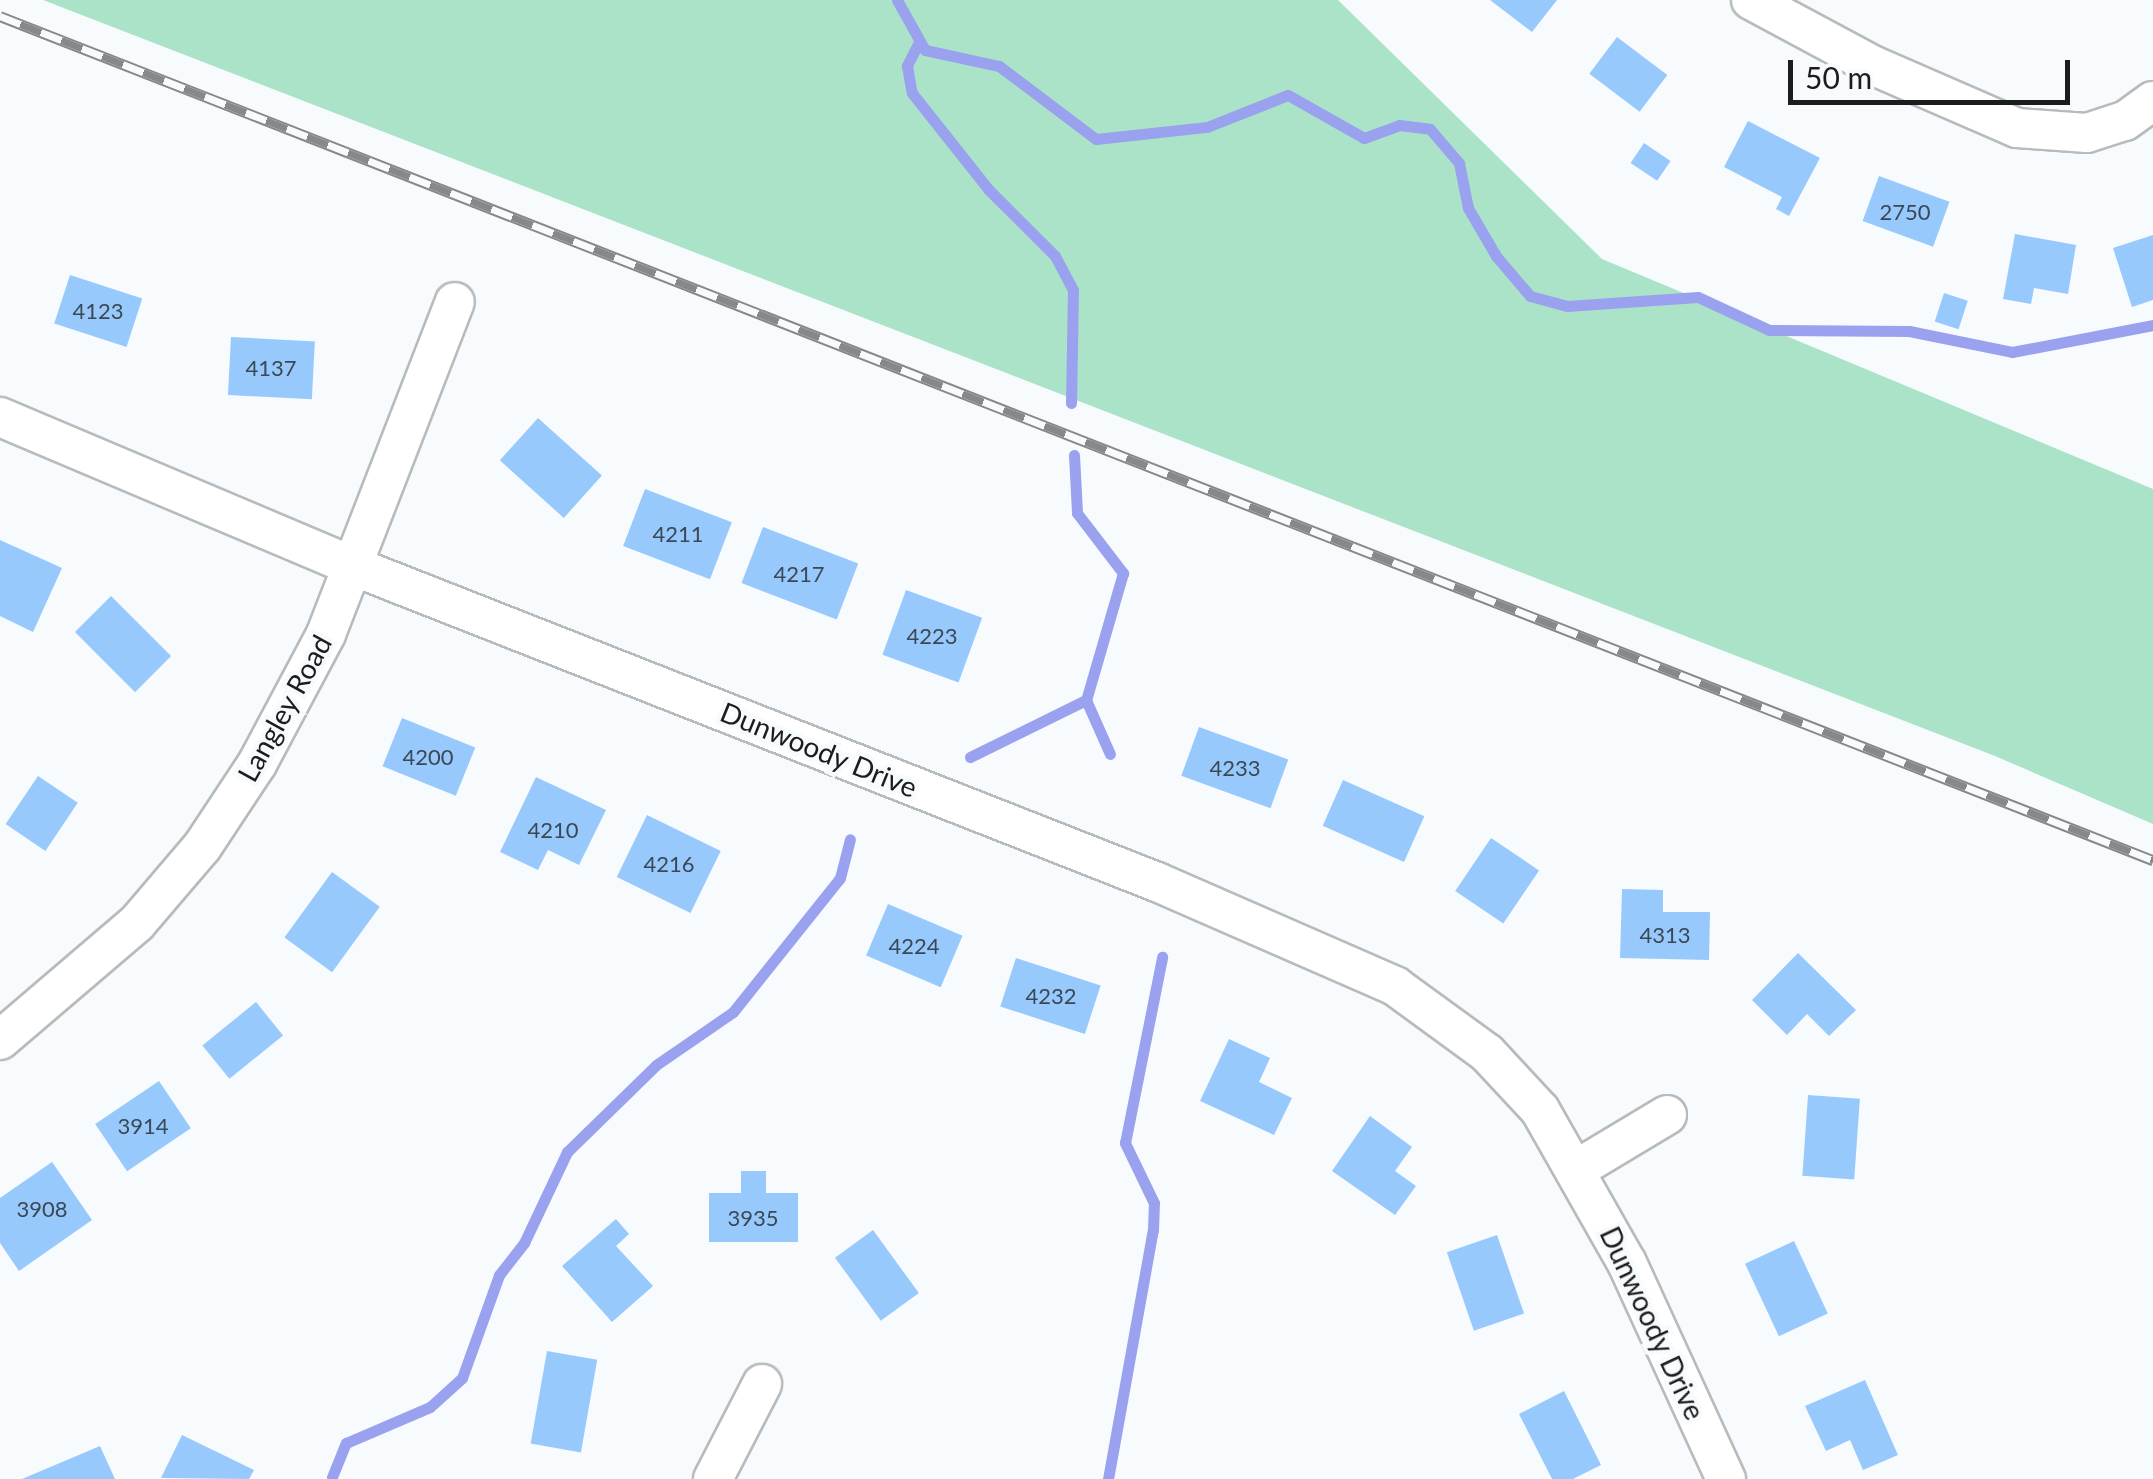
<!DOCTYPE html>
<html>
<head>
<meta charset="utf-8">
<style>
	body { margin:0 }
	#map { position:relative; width:2153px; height:1479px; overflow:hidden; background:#f7fbfd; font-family:Lato,sans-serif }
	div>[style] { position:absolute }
	.green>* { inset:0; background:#abe3c9 }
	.stream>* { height:11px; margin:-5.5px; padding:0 5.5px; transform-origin:5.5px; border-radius:5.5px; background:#9aa1ee }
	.building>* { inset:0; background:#98c9fd; transform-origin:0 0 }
	.roads { filter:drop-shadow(2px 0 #b8bbbc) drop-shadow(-2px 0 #b8bbbc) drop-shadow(0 2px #b8bbbc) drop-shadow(0 -2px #b8bbbc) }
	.minor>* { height:38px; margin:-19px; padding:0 19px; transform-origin:19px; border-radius:19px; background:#fff }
	.rail>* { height:11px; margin-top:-5.5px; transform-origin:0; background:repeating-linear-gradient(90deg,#f7fbfd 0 22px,#86898a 0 44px); box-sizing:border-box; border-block:2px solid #86898a }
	span { translate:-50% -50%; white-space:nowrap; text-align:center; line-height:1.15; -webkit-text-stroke:9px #f7fbfd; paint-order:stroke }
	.number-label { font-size:22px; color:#3a4855 }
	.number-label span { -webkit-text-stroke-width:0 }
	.street-label { font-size:28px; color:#1b1d1d }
	.scale { position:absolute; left:1788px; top:60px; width:282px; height:45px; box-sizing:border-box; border:5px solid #1b1d1d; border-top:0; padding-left:12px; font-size:30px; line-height:35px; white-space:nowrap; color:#1b1d1d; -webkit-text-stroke:8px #f7fbfd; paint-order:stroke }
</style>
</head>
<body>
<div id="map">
	<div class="green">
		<div style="clip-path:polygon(43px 0,1338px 0,1602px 259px,2153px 489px,2153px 824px,1995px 756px)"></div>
	</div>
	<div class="stream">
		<div style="left:897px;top:0;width:57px;rotate:60.8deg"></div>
		<div style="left:925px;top:50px;width:76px;rotate:12.2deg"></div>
		<div style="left:999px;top:66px;width:121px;rotate:37deg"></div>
		<div style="left:1096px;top:139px;width:112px;rotate:-6.2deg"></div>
		<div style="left:1207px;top:127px;width:87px;rotate:-21.6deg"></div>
		<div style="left:1288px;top:95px;width:87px;rotate:29.5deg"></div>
		<div style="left:1364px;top:138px;width:37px;rotate:-20deg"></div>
		<div style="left:1399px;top:125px;width:31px;rotate:7deg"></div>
		<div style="left:1430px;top:129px;width:45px;rotate:49.5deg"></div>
		<div style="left:1459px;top:163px;width:46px;rotate:78.7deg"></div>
		<div style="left:1468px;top:208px;width:56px;rotate:59.7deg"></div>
		<div style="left:1496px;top:256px;width:52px;rotate:49.6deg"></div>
		<div style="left:1530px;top:296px;width:38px;rotate:15deg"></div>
		<div style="left:1567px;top:306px;width:131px;rotate:-3.9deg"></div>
		<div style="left:1698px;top:297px;width:78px;rotate:24.9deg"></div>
		<div style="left:1769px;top:330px;width:140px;rotate:0.4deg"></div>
		<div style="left:1909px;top:331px;width:105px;rotate:11.5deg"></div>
		<div style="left:2012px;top:352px;width:144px;rotate:-10.8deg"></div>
		<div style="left:919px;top:42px;width:27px;rotate:117deg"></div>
		<div style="left:907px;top:66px;width:27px;rotate:80deg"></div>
		<div style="left:912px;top:93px;width:124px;rotate:51.6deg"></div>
		<div style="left:989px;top:190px;width:93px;rotate:45deg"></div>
		<div style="left:1055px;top:256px;width:38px;rotate:62deg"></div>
		<div style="left:1073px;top:290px;width:113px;rotate:91deg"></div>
		<div style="left:1074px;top:455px;width:58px;rotate:87deg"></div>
		<div style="left:1077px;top:513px;width:76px;rotate:52.5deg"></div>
		<div style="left:1123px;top:573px;width:132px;rotate:106.2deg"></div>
		<div style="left:1086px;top:700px;width:59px;rotate:66deg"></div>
		<div style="left:970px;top:757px;width:129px;rotate:-26.2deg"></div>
		<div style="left:332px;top:1477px;width:37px;rotate:-68deg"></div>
		<div style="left:346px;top:1443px;width:91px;rotate:-23.2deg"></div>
		<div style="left:430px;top:1407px;width:43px;rotate:-42.2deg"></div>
		<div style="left:462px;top:1378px;width:109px;rotate:-70.2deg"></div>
		<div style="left:499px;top:1275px;width:41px;rotate:-52deg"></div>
		<div style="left:524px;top:1243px;width:101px;rotate:-64.7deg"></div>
		<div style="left:567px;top:1152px;width:124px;rotate:-44.3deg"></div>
		<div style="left:656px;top:1065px;width:93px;rotate:-34.5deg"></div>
		<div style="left:733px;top:1012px;width:171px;rotate:-51.4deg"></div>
		<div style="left:840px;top:878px;width:40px;rotate:-75.6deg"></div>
		<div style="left:1108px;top:1479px;width:253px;rotate:-79.8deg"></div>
		<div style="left:1153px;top:1230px;width:27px;rotate:-88deg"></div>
		<div style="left:1154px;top:1203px;width:67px;rotate:-115.8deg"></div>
		<div style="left:1125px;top:1143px;width:190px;rotate:-78.7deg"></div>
	</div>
	<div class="building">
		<div style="clip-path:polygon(1490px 0,1557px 0,1532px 32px)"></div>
		<div style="left:1617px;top:37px;width:63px;height:46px;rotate:37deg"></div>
		<div style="clip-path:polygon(1748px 121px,1820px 158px,1789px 216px,1776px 209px,1782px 197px,1724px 167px)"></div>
		<div style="left:1644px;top:143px;width:32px;height:24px;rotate:34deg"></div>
		<div style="left:1879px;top:176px;width:75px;height:48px;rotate:20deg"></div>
		<div style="clip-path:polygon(2015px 234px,2076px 245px,2068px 294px,2034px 288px,2031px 304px,2003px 299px)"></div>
		<div style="clip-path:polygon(2153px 235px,2153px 300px,2132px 307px,2113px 248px)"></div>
		<div style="left:70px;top:275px;width:76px;height:51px;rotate:18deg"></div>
		<div style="left:1944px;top:293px;width:25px;height:30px;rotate:18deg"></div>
		<div style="left:231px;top:337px;width:84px;height:58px;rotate:3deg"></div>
		<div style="left:538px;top:418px;width:86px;height:57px;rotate:42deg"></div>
		<div style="left:645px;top:489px;width:93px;height:61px;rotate:21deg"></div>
		<div style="left:763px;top:527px;width:102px;height:60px;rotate:21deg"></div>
		<div style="clip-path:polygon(0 540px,62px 568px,33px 632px,0 616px)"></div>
		<div style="left:906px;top:590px;width:81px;height:69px;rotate:20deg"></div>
		<div style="left:111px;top:596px;width:85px;height:51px;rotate:45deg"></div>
		<div style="left:402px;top:718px;width:79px;height:52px;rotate:22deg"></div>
		<div style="left:1199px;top:727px;width:95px;height:52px;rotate:20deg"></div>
		<div style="left:38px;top:776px;width:48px;height:58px;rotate:34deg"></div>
		<div style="clip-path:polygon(536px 777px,606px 810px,579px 865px,548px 850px,538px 870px,500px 852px)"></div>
		<div style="left:1343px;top:780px;width:89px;height:50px;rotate:24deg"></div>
		<div style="left:647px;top:815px;width:82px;height:69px;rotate:26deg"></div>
		<div style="left:1491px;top:838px;width:58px;height:64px;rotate:34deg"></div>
		<div style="left:332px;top:872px;width:59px;height:81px;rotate:36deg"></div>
		<div style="clip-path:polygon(1622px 889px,1663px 890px,1663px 912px,1710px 912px,1709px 960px,1620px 958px)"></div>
		<div style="left:888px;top:904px;width:81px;height:56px;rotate:23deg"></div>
		<div style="clip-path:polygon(1798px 953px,1856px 1010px,1829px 1036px,1807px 1014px,1787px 1035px,1752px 1000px)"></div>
		<div style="left:1016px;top:958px;width:89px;height:51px;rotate:18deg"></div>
		<div style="left:256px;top:1002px;width:43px;height:69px;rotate:51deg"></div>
		<div style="clip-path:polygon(1229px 1039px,1270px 1058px,1259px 1082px,1292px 1098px,1274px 1135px,1200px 1101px)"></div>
		<div style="left:159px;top:1081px;width:57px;height:77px;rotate:56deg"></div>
		<div style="left:1808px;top:1095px;width:52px;height:81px;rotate:4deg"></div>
		<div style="clip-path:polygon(1370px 1116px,1412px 1147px,1395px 1171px,1416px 1186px,1395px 1215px,1332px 1171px)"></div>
		<div style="clip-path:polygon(52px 1162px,92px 1220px,19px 1271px,0 1243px,0 1198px)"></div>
		<div style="clip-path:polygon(741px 1171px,766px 1171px,766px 1193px,798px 1193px,798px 1242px,709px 1242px,709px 1193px,741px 1193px)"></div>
		<div style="clip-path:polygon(616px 1219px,629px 1234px,616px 1246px,653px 1286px,612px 1322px,562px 1266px)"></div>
		<div style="left:873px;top:1230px;width:78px;height:47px;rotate:54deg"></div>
		<div style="left:1497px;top:1235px;width:83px;height:53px;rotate:71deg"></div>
		<div style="left:1794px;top:1241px;width:80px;height:54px;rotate:65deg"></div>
		<div style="left:547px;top:1351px;width:51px;height:94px;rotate:10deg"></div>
		<div style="clip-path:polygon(1865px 1380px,1898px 1455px,1863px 1470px,1850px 1440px,1826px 1451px,1805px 1406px)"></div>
		<div style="clip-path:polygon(1564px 1391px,1601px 1465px,1573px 1479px,1552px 1479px,1519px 1414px)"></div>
		<div style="clip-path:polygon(182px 1435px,254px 1470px,249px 1479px,161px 1478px)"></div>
		<div style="clip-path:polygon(100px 1446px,115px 1479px,22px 1479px)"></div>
	</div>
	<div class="roads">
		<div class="minor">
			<div style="left:1751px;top:0;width:137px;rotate:28.2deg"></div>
			<div style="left:1872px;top:65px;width:158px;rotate:23.5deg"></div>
			<div style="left:2017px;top:128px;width:70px;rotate:4.1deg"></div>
			<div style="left:2087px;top:133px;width:40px;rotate:-18deg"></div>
			<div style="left:2125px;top:121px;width:34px;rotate:-36deg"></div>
			<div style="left:0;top:417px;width:383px;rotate:22.9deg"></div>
			<div style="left:353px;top:566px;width:864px;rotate:21.46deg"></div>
			<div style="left:1157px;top:882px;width:260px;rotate:23.6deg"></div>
			<div style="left:1395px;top:986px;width:114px;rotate:36.1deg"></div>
			<div style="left:1487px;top:1053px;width:78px;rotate:47.1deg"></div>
			<div style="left:1540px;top:1110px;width:176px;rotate:60.4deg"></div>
			<div style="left:1627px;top:1263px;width:238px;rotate:65.4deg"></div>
			<div style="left:0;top:1040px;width:180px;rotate:-40.5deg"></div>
			<div style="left:137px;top:923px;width:100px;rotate:-49.5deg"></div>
			<div style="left:202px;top:847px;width:100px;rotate:-56.5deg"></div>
			<div style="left:257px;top:764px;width:147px;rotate:-62deg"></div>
			<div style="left:326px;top:634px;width:356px;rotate:-68.8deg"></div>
			<div style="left:1577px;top:1169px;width:105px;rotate:-31deg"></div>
			<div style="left:713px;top:1479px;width:107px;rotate:-62.7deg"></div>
		</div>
	</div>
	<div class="rail">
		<div style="left:0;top:16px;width:2313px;rotate:21.41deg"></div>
	</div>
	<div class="number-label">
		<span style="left:1905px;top:212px">2750</span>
		<span style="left:98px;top:311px">4123</span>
		<span style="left:271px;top:368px">4137</span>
		<span style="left:678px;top:534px">4211</span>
		<span style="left:799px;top:574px">4217</span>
		<span style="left:932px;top:636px">4223</span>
		<span style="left:428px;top:757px">4200</span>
		<span style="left:1235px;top:768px">4233</span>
		<span style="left:553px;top:830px">4210</span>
		<span style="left:669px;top:864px">4216</span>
		<span style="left:1665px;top:935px">4313</span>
		<span style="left:914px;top:946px">4224</span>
		<span style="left:1051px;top:996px">4232</span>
		<span style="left:143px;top:1126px">3914</span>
		<span style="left:42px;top:1209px">3908</span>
		<span style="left:753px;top:1218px">3935</span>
	</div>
	<div class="street-label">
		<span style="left:284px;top:708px;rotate:-61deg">Langley Road</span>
		<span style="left:819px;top:749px;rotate:22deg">Dunwoody Drive</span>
		<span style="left:1653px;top:1323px;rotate:65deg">Dunwoody Drive</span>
	</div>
	<div class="scale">50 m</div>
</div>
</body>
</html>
